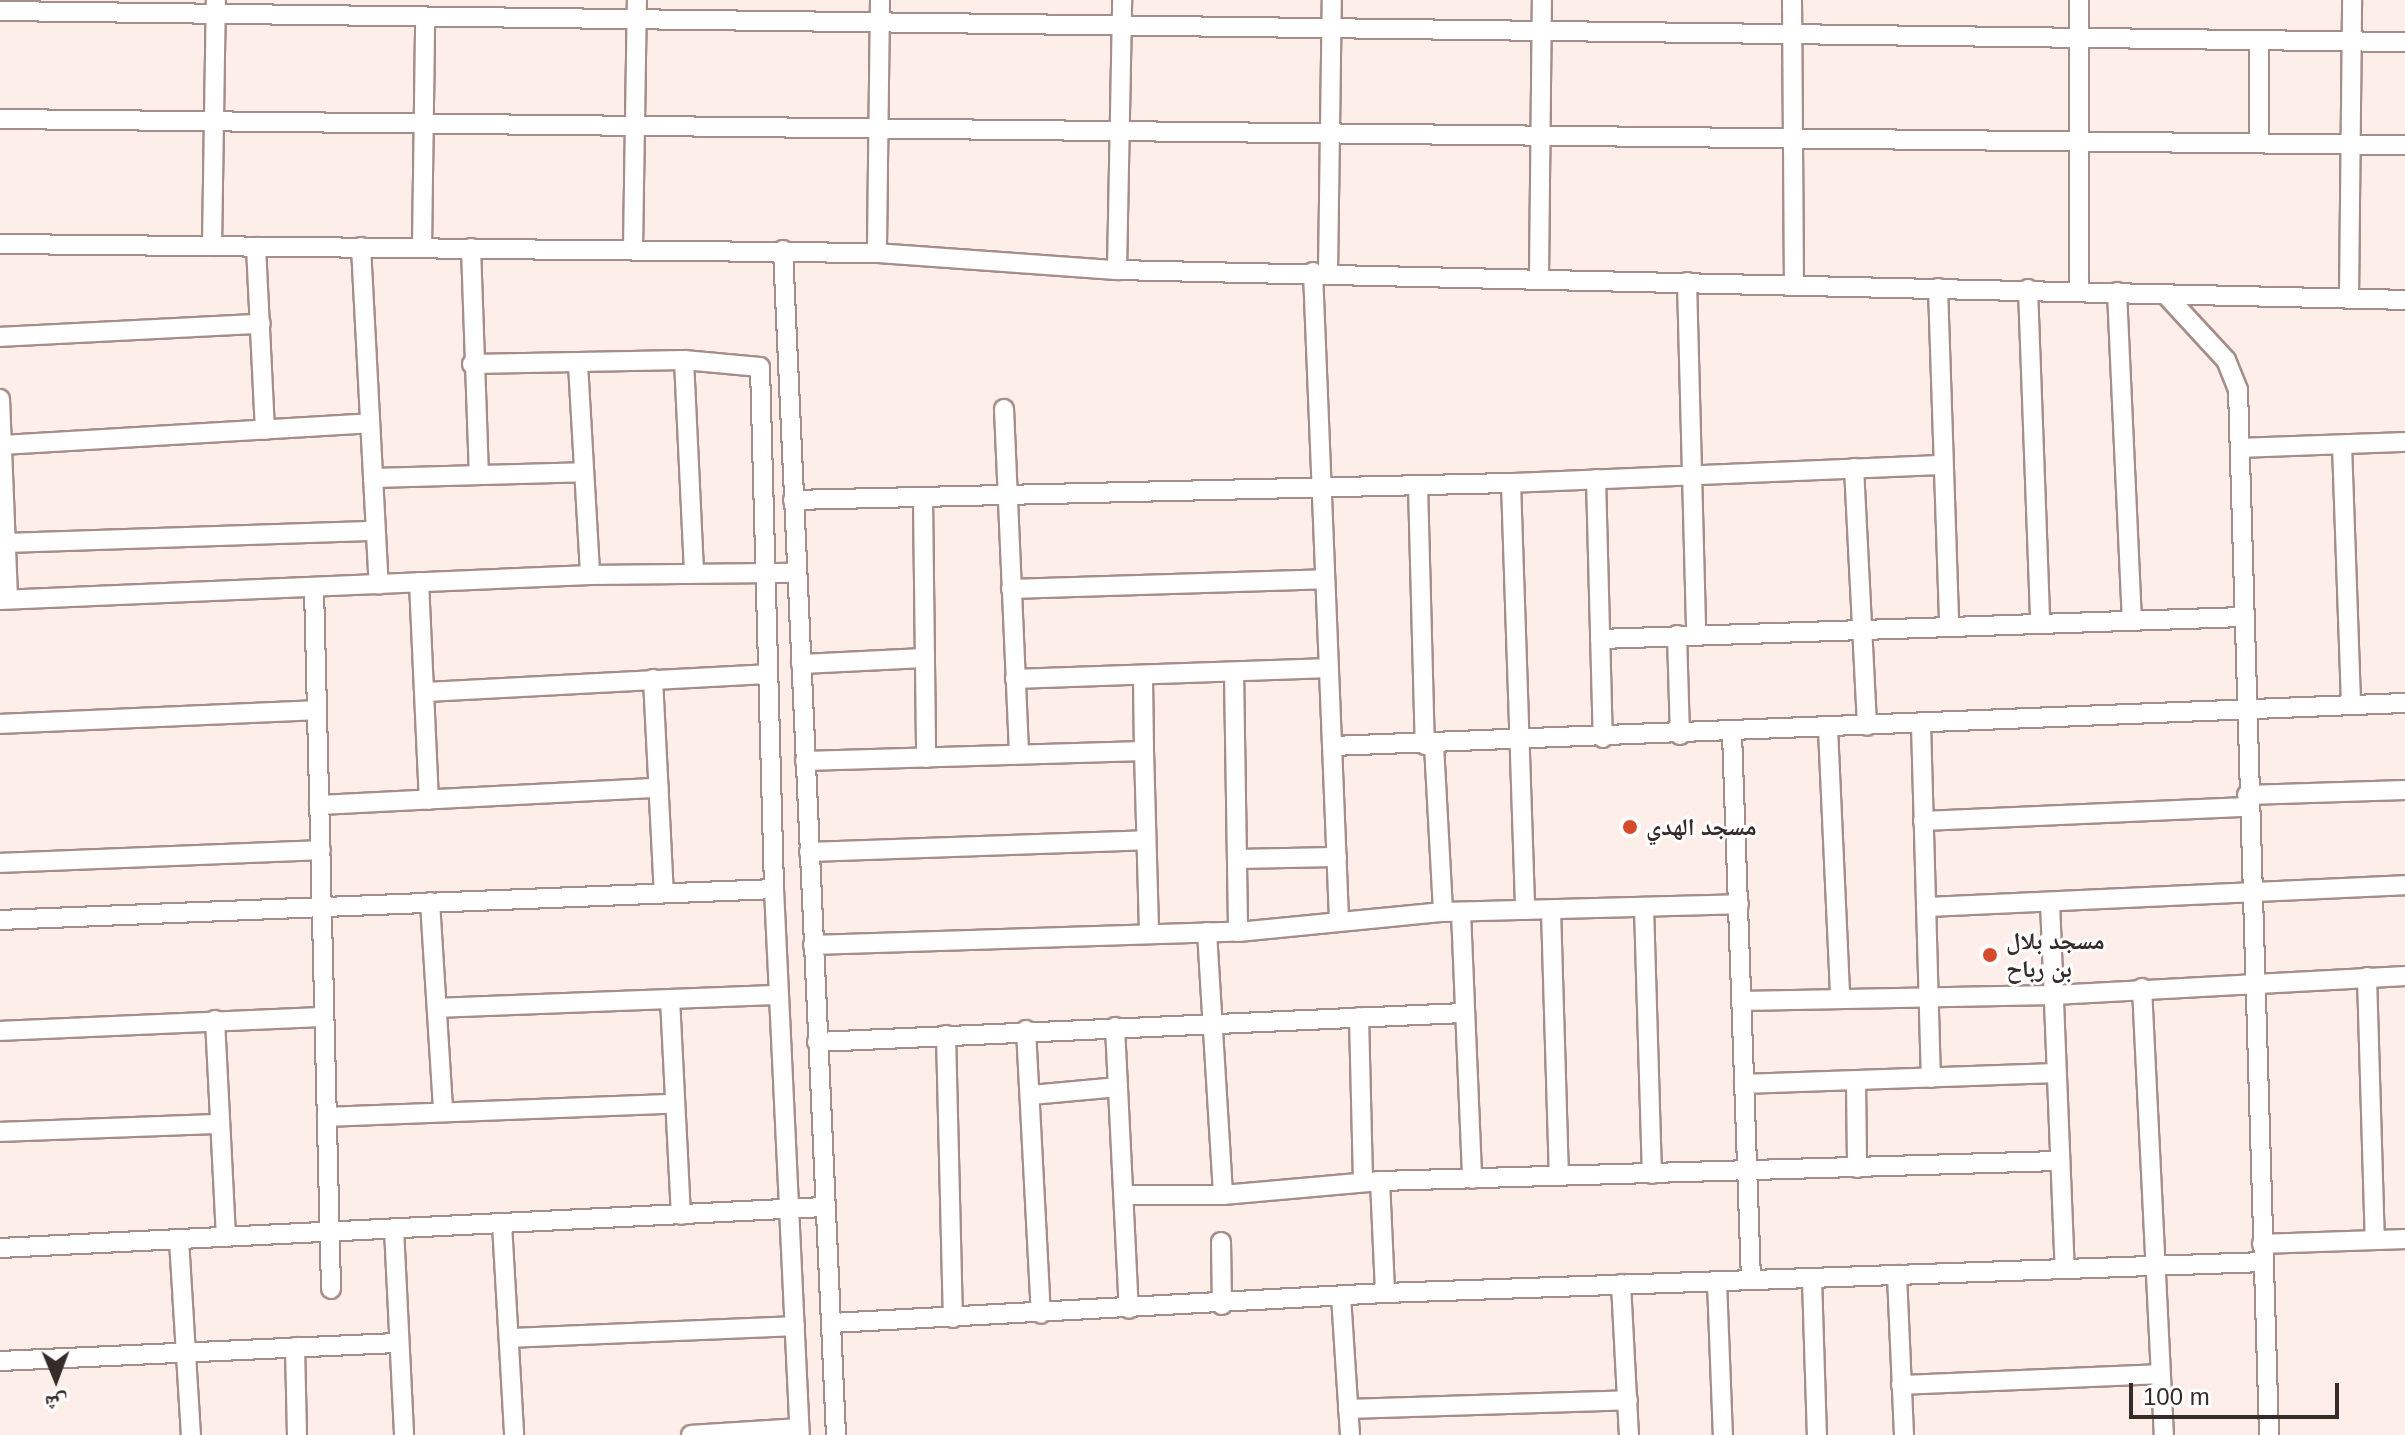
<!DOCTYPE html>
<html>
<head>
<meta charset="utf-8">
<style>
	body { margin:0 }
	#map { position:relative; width:2405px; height:1435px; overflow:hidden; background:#feeeea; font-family:Helvetica,"Noto Naskh Arabic",sans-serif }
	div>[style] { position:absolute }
	.roads { filter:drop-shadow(2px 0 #a68e88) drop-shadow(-2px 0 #a68e88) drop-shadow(0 2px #a68e88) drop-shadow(0 -2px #a68e88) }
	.minor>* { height:18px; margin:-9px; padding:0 9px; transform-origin:9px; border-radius:9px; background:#fff }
	.dots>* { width:22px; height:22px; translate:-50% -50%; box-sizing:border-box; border:4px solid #fff; border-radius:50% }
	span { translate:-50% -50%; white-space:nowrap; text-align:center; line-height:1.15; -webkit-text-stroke:6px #fff; paint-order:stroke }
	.poi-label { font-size:24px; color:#352b29; font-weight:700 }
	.left { translate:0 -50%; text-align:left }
	.north { position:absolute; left:16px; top:1339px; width:80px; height:80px; -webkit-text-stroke:6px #fff; paint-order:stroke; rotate:179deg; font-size:22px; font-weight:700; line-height:32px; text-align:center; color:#352b29 }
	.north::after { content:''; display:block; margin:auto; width:28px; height:36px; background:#352b29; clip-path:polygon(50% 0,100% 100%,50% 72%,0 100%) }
	.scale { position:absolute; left:2129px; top:1383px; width:210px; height:36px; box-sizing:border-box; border:4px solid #352b29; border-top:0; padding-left:10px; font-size:24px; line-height:28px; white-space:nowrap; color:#352b29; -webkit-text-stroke:6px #fff; paint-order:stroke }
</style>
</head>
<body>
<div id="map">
	<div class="roads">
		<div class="minor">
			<div style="left:880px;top:0;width:253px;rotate:90.7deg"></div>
			<div style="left:877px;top:253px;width:241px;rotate:4.1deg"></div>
			<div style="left:1117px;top:270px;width:1288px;rotate:1.33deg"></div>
			<div style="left:1792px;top:0;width:283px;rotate:89.6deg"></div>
			<div style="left:0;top:11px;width:2405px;rotate:0.74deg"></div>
			<div style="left:0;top:119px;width:2405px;rotate:0.62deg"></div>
			<div style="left:2259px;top:142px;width:102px;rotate:-90deg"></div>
			<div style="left:0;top:244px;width:877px;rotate:0.59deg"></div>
			<div style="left:212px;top:246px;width:246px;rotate:-89.1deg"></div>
			<div style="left:256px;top:247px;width:183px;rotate:87.2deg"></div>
			<div style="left:361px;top:247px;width:338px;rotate:87deg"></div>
			<div style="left:422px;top:247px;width:228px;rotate:-89.2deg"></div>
			<div style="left:471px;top:248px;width:226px;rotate:88deg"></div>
			<div style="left:633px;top:249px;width:249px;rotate:-89.1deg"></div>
			<div style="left:783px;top:250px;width:1186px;rotate:87.44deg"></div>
			<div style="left:1117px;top:270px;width:270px;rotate:-88.9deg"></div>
			<div style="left:1313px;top:272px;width:647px;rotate:87.7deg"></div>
			<div style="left:1328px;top:272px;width:272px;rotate:-89.2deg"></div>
			<div style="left:1539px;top:277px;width:277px;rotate:-89.4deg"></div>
			<div style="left:1687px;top:282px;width:353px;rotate:88.5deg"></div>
			<div style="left:1938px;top:288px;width:337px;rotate:88.1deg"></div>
			<div style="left:2028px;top:289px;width:334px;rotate:87.9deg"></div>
			<div style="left:2079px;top:291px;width:291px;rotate:-90deg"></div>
			<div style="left:2117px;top:292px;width:328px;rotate:87.4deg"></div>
			<div style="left:2165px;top:294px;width:90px;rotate:47.3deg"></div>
			<div style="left:2226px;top:360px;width:32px;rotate:68deg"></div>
			<div style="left:2238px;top:390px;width:1045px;rotate:88.3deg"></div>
			<div style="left:2349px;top:298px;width:298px;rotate:-89.4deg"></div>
			<div style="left:0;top:337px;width:261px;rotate:-2.9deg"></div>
			<div style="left:684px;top:360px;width:213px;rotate:87.3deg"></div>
			<div style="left:472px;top:364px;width:212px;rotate:-1.1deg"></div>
			<div style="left:684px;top:360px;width:76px;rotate:5.3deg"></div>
			<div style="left:760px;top:367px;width:522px;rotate:88.46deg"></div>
			<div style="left:578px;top:364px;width:211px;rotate:86.7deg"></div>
			<div style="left:0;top:399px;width:200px;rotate:87.7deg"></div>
			<div style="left:1004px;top:409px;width:345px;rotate:87.5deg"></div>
			<div style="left:2px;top:445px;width:368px;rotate:-3.4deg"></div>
			<div style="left:2342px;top:445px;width:260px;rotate:88deg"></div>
			<div style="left:2240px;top:448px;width:165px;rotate:-2.1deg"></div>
			<div style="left:1854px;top:468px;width:258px;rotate:87.1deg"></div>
			<div style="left:373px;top:478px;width:210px;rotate:-1.6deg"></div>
			<div style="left:1596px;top:479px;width:259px;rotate:88.5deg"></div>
			<div style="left:1511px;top:483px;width:427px;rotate:88.1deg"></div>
			<div style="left:1418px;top:485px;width:260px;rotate:88.5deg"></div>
			<div style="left:923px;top:499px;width:259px;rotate:89.3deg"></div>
			<div style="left:793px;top:500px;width:718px;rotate:-1.36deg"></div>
			<div style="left:1511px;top:483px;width:432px;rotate:-2.4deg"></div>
			<div style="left:6px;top:543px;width:369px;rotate:-1.9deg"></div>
			<div style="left:419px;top:582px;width:218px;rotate:87.4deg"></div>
			<div style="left:314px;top:588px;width:701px;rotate:88.61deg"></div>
			<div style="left:1011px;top:589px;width:313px;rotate:-1.8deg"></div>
			<div style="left:0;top:600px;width:591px;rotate:-2.43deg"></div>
			<div style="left:590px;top:575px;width:207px;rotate:-0.6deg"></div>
			<div style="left:1677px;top:635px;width:100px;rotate:88.3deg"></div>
			<div style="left:1600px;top:639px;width:643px;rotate:-1.96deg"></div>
			<div style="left:801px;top:664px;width:124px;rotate:-2.8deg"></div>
			<div style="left:1234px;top:672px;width:260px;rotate:89.1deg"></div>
			<div style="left:653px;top:679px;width:214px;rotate:87.1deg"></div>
			<div style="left:1015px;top:679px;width:314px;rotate:-2deg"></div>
			<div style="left:426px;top:692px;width:342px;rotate:-3deg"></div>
			<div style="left:0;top:724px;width:317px;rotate:-2.5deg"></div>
			<div style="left:1921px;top:724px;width:354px;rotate:88.4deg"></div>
			<div style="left:1828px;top:729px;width:268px;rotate:87.4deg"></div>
			<div style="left:1732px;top:733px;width:547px;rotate:88.01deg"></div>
			<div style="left:1434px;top:745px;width:167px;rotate:86.9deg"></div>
			<div style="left:1333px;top:746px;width:1073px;rotate:-2.3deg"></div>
			<div style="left:1144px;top:751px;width:182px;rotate:88.4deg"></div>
			<div style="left:805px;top:761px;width:339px;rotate:-1.7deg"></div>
			<div style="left:1144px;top:751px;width:76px;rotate:-90.8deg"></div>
			<div style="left:2247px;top:795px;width:158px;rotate:-1.8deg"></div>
			<div style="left:319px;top:805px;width:340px;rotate:-2.9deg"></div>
			<div style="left:1923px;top:821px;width:324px;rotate:-2.5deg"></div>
			<div style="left:809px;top:852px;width:337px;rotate:-2deg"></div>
			<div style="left:1237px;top:859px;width:100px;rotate:-1.1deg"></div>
			<div style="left:0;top:863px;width:321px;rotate:-2.3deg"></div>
			<div style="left:430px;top:902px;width:209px;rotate:86.4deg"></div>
			<div style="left:2050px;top:902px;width:367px;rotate:87.7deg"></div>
			<div style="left:1644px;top:907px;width:267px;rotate:88.3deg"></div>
			<div style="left:1926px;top:907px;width:480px;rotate:-2.6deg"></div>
			<div style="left:1551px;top:910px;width:265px;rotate:88.3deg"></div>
			<div style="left:1461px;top:912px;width:267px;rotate:87.6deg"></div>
			<div style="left:0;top:920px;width:775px;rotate:-2.29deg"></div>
			<div style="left:774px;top:889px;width:106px;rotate:87.3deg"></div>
			<div style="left:1207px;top:932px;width:263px;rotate:86.5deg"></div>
			<div style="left:813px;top:945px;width:425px;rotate:-1.8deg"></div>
			<div style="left:1238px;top:932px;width:206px;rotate:-5.6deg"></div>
			<div style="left:1443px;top:912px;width:296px;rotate:-1.5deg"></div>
			<div style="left:2367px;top:977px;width:262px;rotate:88.3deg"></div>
			<div style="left:2142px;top:988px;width:448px;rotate:87.2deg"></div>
			<div style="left:670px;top:999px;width:216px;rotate:87.1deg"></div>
			<div style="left:1741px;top:1001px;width:313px;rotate:-1.1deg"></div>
			<div style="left:2054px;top:995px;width:352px;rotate:-3.1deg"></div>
			<div style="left:437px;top:1008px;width:342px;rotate:-2.2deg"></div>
			<div style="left:779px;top:995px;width:441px;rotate:87.3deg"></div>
			<div style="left:1359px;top:1017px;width:165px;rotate:88.6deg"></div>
			<div style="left:215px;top:1020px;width:217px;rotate:87.1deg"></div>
			<div style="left:1115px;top:1027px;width:282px;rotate:87.2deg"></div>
			<div style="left:1026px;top:1030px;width:284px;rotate:87deg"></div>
			<div style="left:0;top:1031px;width:324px;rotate:-2.5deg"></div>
			<div style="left:946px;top:1035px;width:283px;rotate:88.6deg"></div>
			<div style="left:817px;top:1042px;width:648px;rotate:-2.57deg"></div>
			<div style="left:1856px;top:1081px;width:87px;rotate:89.3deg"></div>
			<div style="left:1744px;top:1084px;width:311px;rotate:-2deg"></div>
			<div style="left:1032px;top:1095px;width:86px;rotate:-5.3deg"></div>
			<div style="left:327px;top:1117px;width:346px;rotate:-2.2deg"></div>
			<div style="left:0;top:1132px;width:220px;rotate:-2.1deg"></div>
			<div style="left:1380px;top:1181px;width:112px;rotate:87.4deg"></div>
			<div style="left:1126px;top:1195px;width:97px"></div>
			<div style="left:1223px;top:1195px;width:158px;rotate:-5.1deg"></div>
			<div style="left:1380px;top:1181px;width:679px;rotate:-1.69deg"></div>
			<div style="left:502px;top:1224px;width:211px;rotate:86.7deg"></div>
			<div style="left:394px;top:1229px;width:206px;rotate:87.2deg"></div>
			<div style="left:179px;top:1240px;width:195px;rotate:86.5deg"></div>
			<div style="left:1221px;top:1242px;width:63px;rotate:89.1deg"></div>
			<div style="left:2262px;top:1244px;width:143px;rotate:-2deg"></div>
			<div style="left:0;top:1248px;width:826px;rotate:-2.85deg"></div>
			<div style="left:1897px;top:1275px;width:160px;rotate:87.5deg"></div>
			<div style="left:1812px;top:1279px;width:156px;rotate:88.2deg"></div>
			<div style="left:1717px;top:1282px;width:153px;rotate:87.8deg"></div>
			<div style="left:1621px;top:1284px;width:151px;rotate:87deg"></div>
			<div style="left:1341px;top:1296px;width:139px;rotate:86.3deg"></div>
			<div style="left:832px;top:1323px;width:554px;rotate:-3.11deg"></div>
			<div style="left:1385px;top:1293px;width:879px;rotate:-2.02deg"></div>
			<div style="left:509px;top:1338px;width:286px;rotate:-2.4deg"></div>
			<div style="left:295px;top:1347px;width:88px;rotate:88.7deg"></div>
			<div style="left:0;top:1361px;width:399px;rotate:-2.6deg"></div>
			<div style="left:1901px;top:1385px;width:259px;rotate:-2.4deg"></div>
			<div style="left:1348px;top:1409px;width:280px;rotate:-1.8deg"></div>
			<div style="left:691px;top:1435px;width:108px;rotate:-3.7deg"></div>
		</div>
	</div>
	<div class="dots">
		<div style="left:1630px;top:827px;background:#d64b2b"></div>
		<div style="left:1990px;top:955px;background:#d64b2b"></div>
	</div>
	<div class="poi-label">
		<span class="left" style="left:1646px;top:827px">مسجد الهدي</span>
		<span class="left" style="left:2006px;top:955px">مسجد بلال<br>بن رباح</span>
	</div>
	<div class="north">ش</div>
	<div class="scale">100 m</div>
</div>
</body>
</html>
